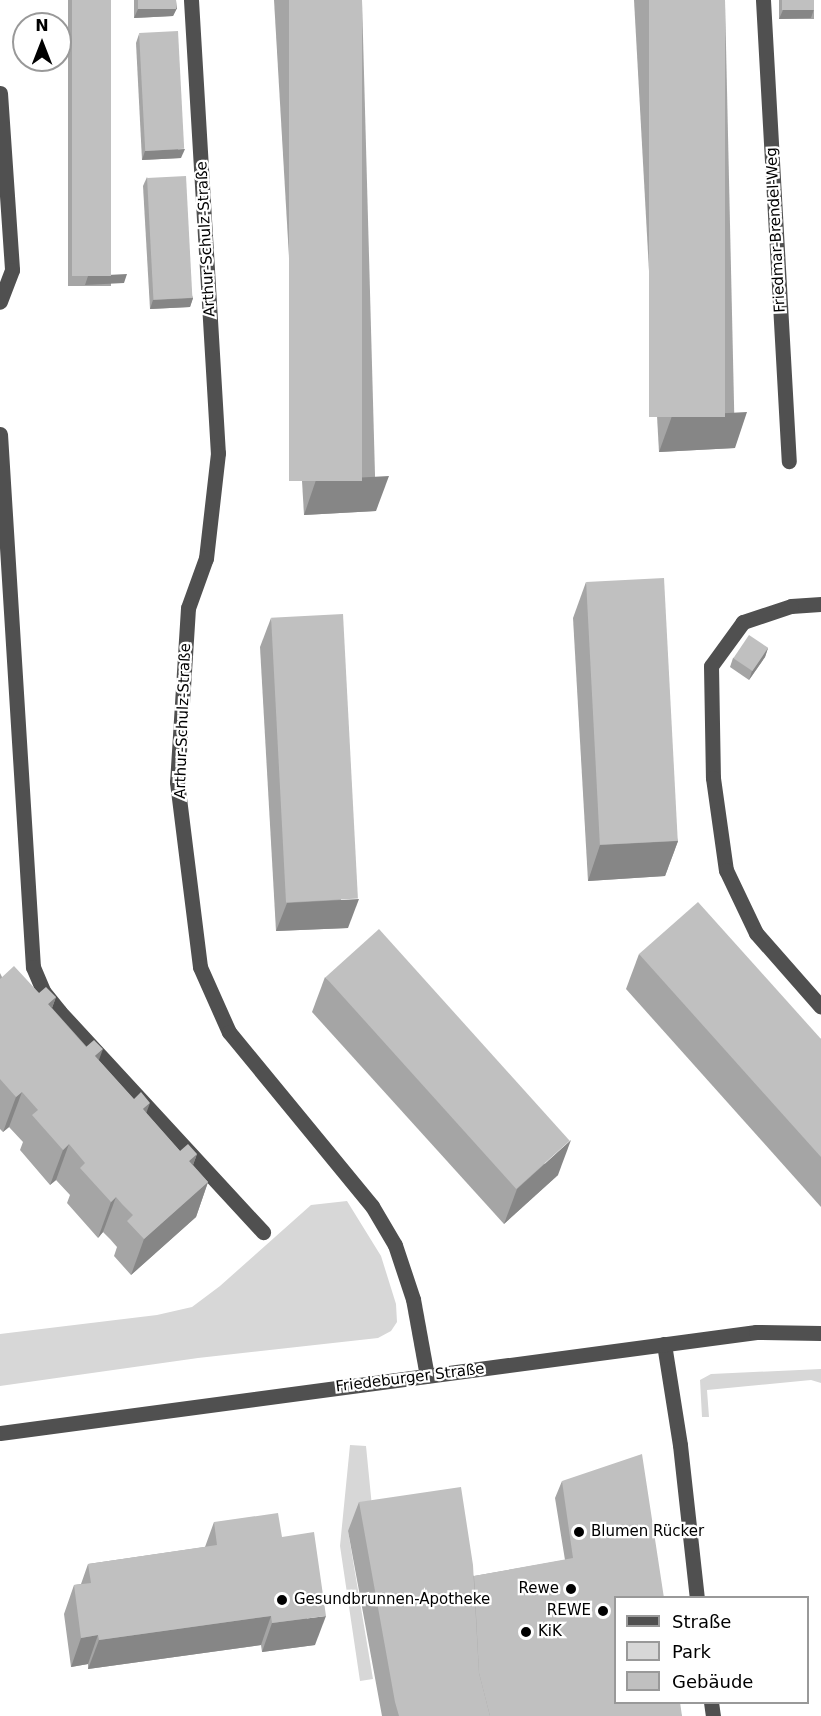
<!DOCTYPE html>
<html>
<head>
<meta charset="utf-8">
<style>
	body { margin:0 }
	#map { position:relative; width:821px; height:1716px; overflow:hidden; background:#fff; font-family:"DejaVu Sans",sans-serif }
	div>[style] { position:absolute }
	.green>* { inset:0; background:#d7d7d7 }
	.minor>* { height:15px; margin:-7.5px; padding:0 7.5px; transform-origin:7.5px; border-radius:7.5px; background:#505050 }
	.wall>* { inset:0; background:#a5a5a5; transform-origin:0 0 }
	.shaded-wall>* { inset:0; background:#868686 }
	.building>* { inset:0; background:#c0c0c0; transform-origin:0 0 }
	.dots>* { width:16px; height:16px; translate:-50% -50%; box-sizing:border-box; border:3px solid #fff; border-radius:50% }
	span { translate:-50% -50%; white-space:nowrap; text-align:center; line-height:1.15; -webkit-text-stroke:4.5px #fff; paint-order:stroke }
	.street-label { font-size:15px; color:#000 }
	.poi-label { font-size:15px; color:#000 }
	.left { translate:0 -50%; text-align:left }
	.right { translate:-100% -50%; text-align:right }
	.legend { position:absolute; left:614px; top:1596px; width:195px; height:108px; box-sizing:border-box; background:#fff; border:2px solid #999; margin:0; padding:8px 10px; list-style:none; font-size:18px; color:#000 }
	.legend li { display:flex; align-items:center; gap:12px; height:30px }
	.legend b { width:30px; border:2px solid #999 }
	.north { position:absolute; left:12px; top:12px; width:60px; height:60px; box-sizing:border-box; background:#fff; border:2px solid #999; border-radius:50%; rotate:0deg; font-size:16px; font-weight:700; line-height:24px; text-align:center; color:#000 }
	.north::after { content:''; display:block; margin:auto; width:21px; height:27px; background:#000; clip-path:polygon(50% 0,100% 100%,50% 72%,0 100%) }
</style>
</head>
<body>
<div id="map">
	<div class="green">
		<div style="clip-path:polygon(347px 1201px,381px 1256px,396px 1304px,397px 1322px,391px 1331px,378px 1338px,198px 1358px,0 1386px,0 1334px,157px 1315px,192px 1307px,220px 1286px,311px 1205px)"></div>
		<div style="clip-path:polygon(821px 1369px,821px 1383px,811px 1380px,707px 1390px,709px 1417px,702px 1417px,700px 1380px,711px 1374px)"></div>
		<div style="clip-path:polygon(350px 1445px,366px 1446px,374px 1527px,348px 1531px,373px 1679px,360px 1681px,340px 1546px)"></div>
	</div>
	<div class="minor">
		<div style="left:191px;top:0;width:454px;rotate:86.6deg"></div>
		<div style="left:218px;top:453px;width:106px;rotate:96.5deg"></div>
		<div style="left:206px;top:558px;width:53px;rotate:109.8deg"></div>
		<div style="left:188px;top:608px;width:174px;rotate:93.6deg"></div>
		<div style="left:177px;top:782px;width:186px;rotate:82.9deg"></div>
		<div style="left:200px;top:967px;width:71px;rotate:66deg"></div>
		<div style="left:229px;top:1032px;width:225px;rotate:50.6deg"></div>
		<div style="left:372px;top:1206px;width:45px;rotate:59.5deg"></div>
		<div style="left:395px;top:1245px;width:57px;rotate:71.6deg"></div>
		<div style="left:413px;top:1299px;width:78px;rotate:79.7deg"></div>
		<div style="left:763px;top:0;width:462px;rotate:86.8deg"></div>
		<div style="left:0;top:93px;width:177px;rotate:86.1deg"></div>
		<div style="left:12px;top:270px;width:34px;rotate:111deg"></div>
		<div style="left:0;top:434px;width:534px;rotate:86.46deg"></div>
		<div style="left:33px;top:967px;width:26px;rotate:67deg"></div>
		<div style="left:43px;top:991px;width:26px;rotate:51deg"></div>
		<div style="left:59px;top:1011px;width:301px;rotate:47.3deg"></div>
		<div style="left:821px;top:604px;width:30px;rotate:176deg"></div>
		<div style="left:791px;top:606px;width:51px;rotate:161.6deg"></div>
		<div style="left:743px;top:622px;width:54px;rotate:126deg"></div>
		<div style="left:711px;top:666px;width:112px;rotate:89deg"></div>
		<div style="left:713px;top:778px;width:93px;rotate:82deg"></div>
		<div style="left:726px;top:870px;width:70px;rotate:64.5deg"></div>
		<div style="left:756px;top:933px;width:98px;rotate:48.7deg"></div>
		<div style="left:664px;top:1344px;width:102px;rotate:81deg"></div>
		<div style="left:680px;top:1445px;width:154px;rotate:83.7deg"></div>
		<div style="left:0;top:1433px;width:763px;rotate:-7.61deg"></div>
		<div style="left:756px;top:1332px;width:65px;rotate:0.9deg"></div>
		<div style="left:711px;top:1702px;width:14px;rotate:82deg"></div>
	</div>
	<div class="wall">
		<div style="left:68px;top:0;width:43px;height:286px"></div>
		<div style="clip-path:polygon(134px 0,176px 0,177px 8px,173px 16px,134px 18px)"></div>
		<div style="clip-path:polygon(274px 0,362px 0,376px 511px,304px 515px)"></div>
		<div style="clip-path:polygon(634px 0,725px 0,735px 448px,659px 452px)"></div>
		<div style="left:779px;top:0;width:35px;height:19px"></div>
		<div style="clip-path:polygon(139px 34px,181px 158px,142px 160px,136px 43px)"></div>
		<div style="clip-path:polygon(147px 177px,193px 298px,190px 307px,150px 309px,143px 186px)"></div>
		<div style="clip-path:polygon(586px 582px,678px 841px,665px 876px,588px 881px,573px 618px)"></div>
		<div style="clip-path:polygon(271px 618px,348px 928px,276px 931px,260px 647px)"></div>
		<div style="clip-path:polygon(768px 648px,765px 657px,749px 680px,730px 667px,733px 658px)"></div>
		<div style="clip-path:polygon(639px 954px,821px 1039px,821px 1207px,626px 989px)"></div>
		<div style="clip-path:polygon(0 973px,2px 977px,39px 993px,56px 997px,52px 1008px,180px 1151px,197px 1154px,193px 1165px,208px 1182px,196px 1217px,131px 1275px,114px 1256px,117px 1247px,110px 1239px,103px 1232px,98px 1238px,67px 1203px,70px 1195px,56px 1180px,50px 1185px,20px 1150px,23px 1142px,9px 1127px,3px 1132px,0 1129px)"></div>
		<div style="clip-path:polygon(325px 977px,558px 1175px,504px 1224px,312px 1012px)"></div>
		<div style="clip-path:polygon(562px 1481px,682px 1716px,382px 1716px,348px 1531px,359px 1502px,474px 1576px,565px 1560px,555px 1498px)"></div>
		<div style="clip-path:polygon(214px 1522px,282px 1537px,315px 1645px,262px 1652px,261px 1645px,88px 1669px,88px 1664px,71px 1667px,64px 1614px,74px 1585px,81px 1584px,88px 1564px,205px 1547px)"></div>
	</div>
	<div class="shaded-wall">
		<div style="clip-path:polygon(177px 8px,173px 16px,134px 18px,138px 9px)"></div>
		<div style="clip-path:polygon(814px 9px,811px 18px,779px 19px,783px 10px)"></div>
		<div style="clip-path:polygon(185px 149px,181px 158px,142px 160px,145px 151px)"></div>
		<div style="clip-path:polygon(127px 274px,124px 283px,85px 285px,88px 276px)"></div>
		<div style="clip-path:polygon(193px 298px,190px 307px,150px 309px,153px 300px)"></div>
		<div style="clip-path:polygon(747px 412px,735px 448px,659px 452px,672px 416px)"></div>
		<div style="clip-path:polygon(389px 476px,376px 511px,304px 515px,316px 480px)"></div>
		<div style="clip-path:polygon(768px 648px,765px 657px,749px 680px,752px 671px)"></div>
		<div style="clip-path:polygon(678px 841px,665px 876px,588px 881px,600px 845px)"></div>
		<div style="clip-path:polygon(359px 899px,348px 928px,276px 931px,287px 903px)"></div>
		<div style="clip-path:polygon(56px 997px,43px 1032px,48px 1004px)"></div>
		<div style="clip-path:polygon(103px 1049px,90px 1084px,95px 1056px)"></div>
		<div style="clip-path:polygon(22px 1092px,9px 1127px,3px 1132px,16px 1097px)"></div>
		<div style="clip-path:polygon(150px 1103px,137px 1138px,143px 1109px)"></div>
		<div style="clip-path:polygon(571px 1140px,558px 1175px,504px 1224px,517px 1189px)"></div>
		<div style="clip-path:polygon(69px 1144px,56px 1180px,50px 1185px,63px 1150px)"></div>
		<div style="clip-path:polygon(197px 1154px,184px 1189px,189px 1161px)"></div>
		<div style="clip-path:polygon(208px 1182px,196px 1217px,131px 1275px,144px 1239px)"></div>
		<div style="clip-path:polygon(116px 1197px,103px 1232px,98px 1238px,111px 1202px)"></div>
		<div style="clip-path:polygon(271px 1616px,261px 1645px,88px 1669px,99px 1640px)"></div>
		<div style="clip-path:polygon(326px 1616px,315px 1645px,262px 1652px,272px 1623px)"></div>
		<div style="clip-path:polygon(98px 1635px,88px 1664px,71px 1667px,81px 1638px)"></div>
	</div>
	<div class="building">
		<div style="left:72px;top:0;width:39px;height:276px"></div>
		<div style="left:138px;top:0;width:38px;height:9px"></div>
		<div style="left:289px;top:0;width:73px;height:481px"></div>
		<div style="left:649px;top:0;width:76px;height:417px"></div>
		<div style="left:782px;top:0;width:32px;height:10px"></div>
		<div style="left:178px;top:31px;width:118px;height:39px;rotate:87deg"></div>
		<div style="left:186px;top:176px;width:122px;height:39px;rotate:87deg"></div>
		<div style="left:664px;top:578px;width:263px;height:78px;rotate:87deg"></div>
		<div style="left:343px;top:614px;width:285px;height:72px;rotate:87deg"></div>
		<div style="left:749px;top:635px;width:23px;height:28px;rotate:34deg"></div>
		<div style="clip-path:polygon(698px 902px,821px 1039px,821px 1157px,639px 954px)"></div>
		<div style="left:379px;top:929px;width:285px;height:72px;rotate:48deg"></div>
		<div style="clip-path:polygon(14px 966px,39px 993px,46px 987px,56px 997px,48px 1004px,86px 1047px,94px 1040px,103px 1049px,95px 1056px,134px 1099px,141px 1092px,150px 1103px,143px 1109px,180px 1151px,188px 1144px,197px 1154px,189px 1161px,208px 1182px,144px 1239px,127px 1221px,133px 1215px,122px 1204px,116px 1197px,111px 1202px,80px 1168px,85px 1163px,69px 1144px,63px 1150px,32px 1115px,38px 1110px,22px 1092px,16px 1097px,0 1079px,0 979px)"></div>
		<div style="clip-path:polygon(642px 1454px,664px 1598px,615px 1598px,615px 1702px,680px 1702px,682px 1716px,490px 1716px,479px 1673px,474px 1576px,573px 1558px,562px 1481px)"></div>
		<div style="clip-path:polygon(461px 1487px,473px 1565px,479px 1673px,490px 1716px,399px 1716px,395px 1702px,359px 1502px)"></div>
		<div style="clip-path:polygon(278px 1513px,282px 1537px,314px 1532px,326px 1616px,272px 1623px,271px 1616px,99px 1640px,98px 1635px,81px 1638px,74px 1585px,91px 1583px,88px 1564px,217px 1545px,214px 1522px)"></div>
	</div>
	<div class="dots">
		<div style="left:579px;top:1532px;background:#000"></div>
		<div style="left:571px;top:1589px;background:#000"></div>
		<div style="left:282px;top:1600px;background:#000"></div>
		<div style="left:603px;top:1611px;background:#000"></div>
		<div style="left:526px;top:1632px;background:#000"></div>
	</div>
	<div class="street-label">
		<span style="left:776px;top:230px;rotate:-93deg">Friedmar-Brendel-Weg</span>
		<span style="left:206px;top:239px;rotate:-93deg">Arthur-Schulz-Straße</span>
		<span style="left:183px;top:721px;rotate:-88deg">Arthur-Schulz-Straße</span>
		<span style="left:410px;top:1378px;rotate:-7deg">Friedeburger Straße</span>
	</div>
	<div class="poi-label">
		<span class="left" style="left:591px;top:1532px">Blumen Rücker</span>
		<span class="right" style="left:559px;top:1589px">Rewe</span>
		<span class="left" style="left:294px;top:1600px">Gesundbrunnen-Apotheke</span>
		<span class="right" style="left:591px;top:1611px">REWE</span>
		<span class="left" style="left:538px;top:1632px">KiK</span>
	</div>
	<ul class="legend">
	<li><b style="height:8px;background:#505050"></b>Straße</li>
	<li><b style="height:16px;background:#d7d7d7"></b>Park</li>
	<li><b style="height:16px;background:#c0c0c0"></b>Gebäude</li>
	</ul>
	<div class="north">N</div>
</div>
</body>
</html>
